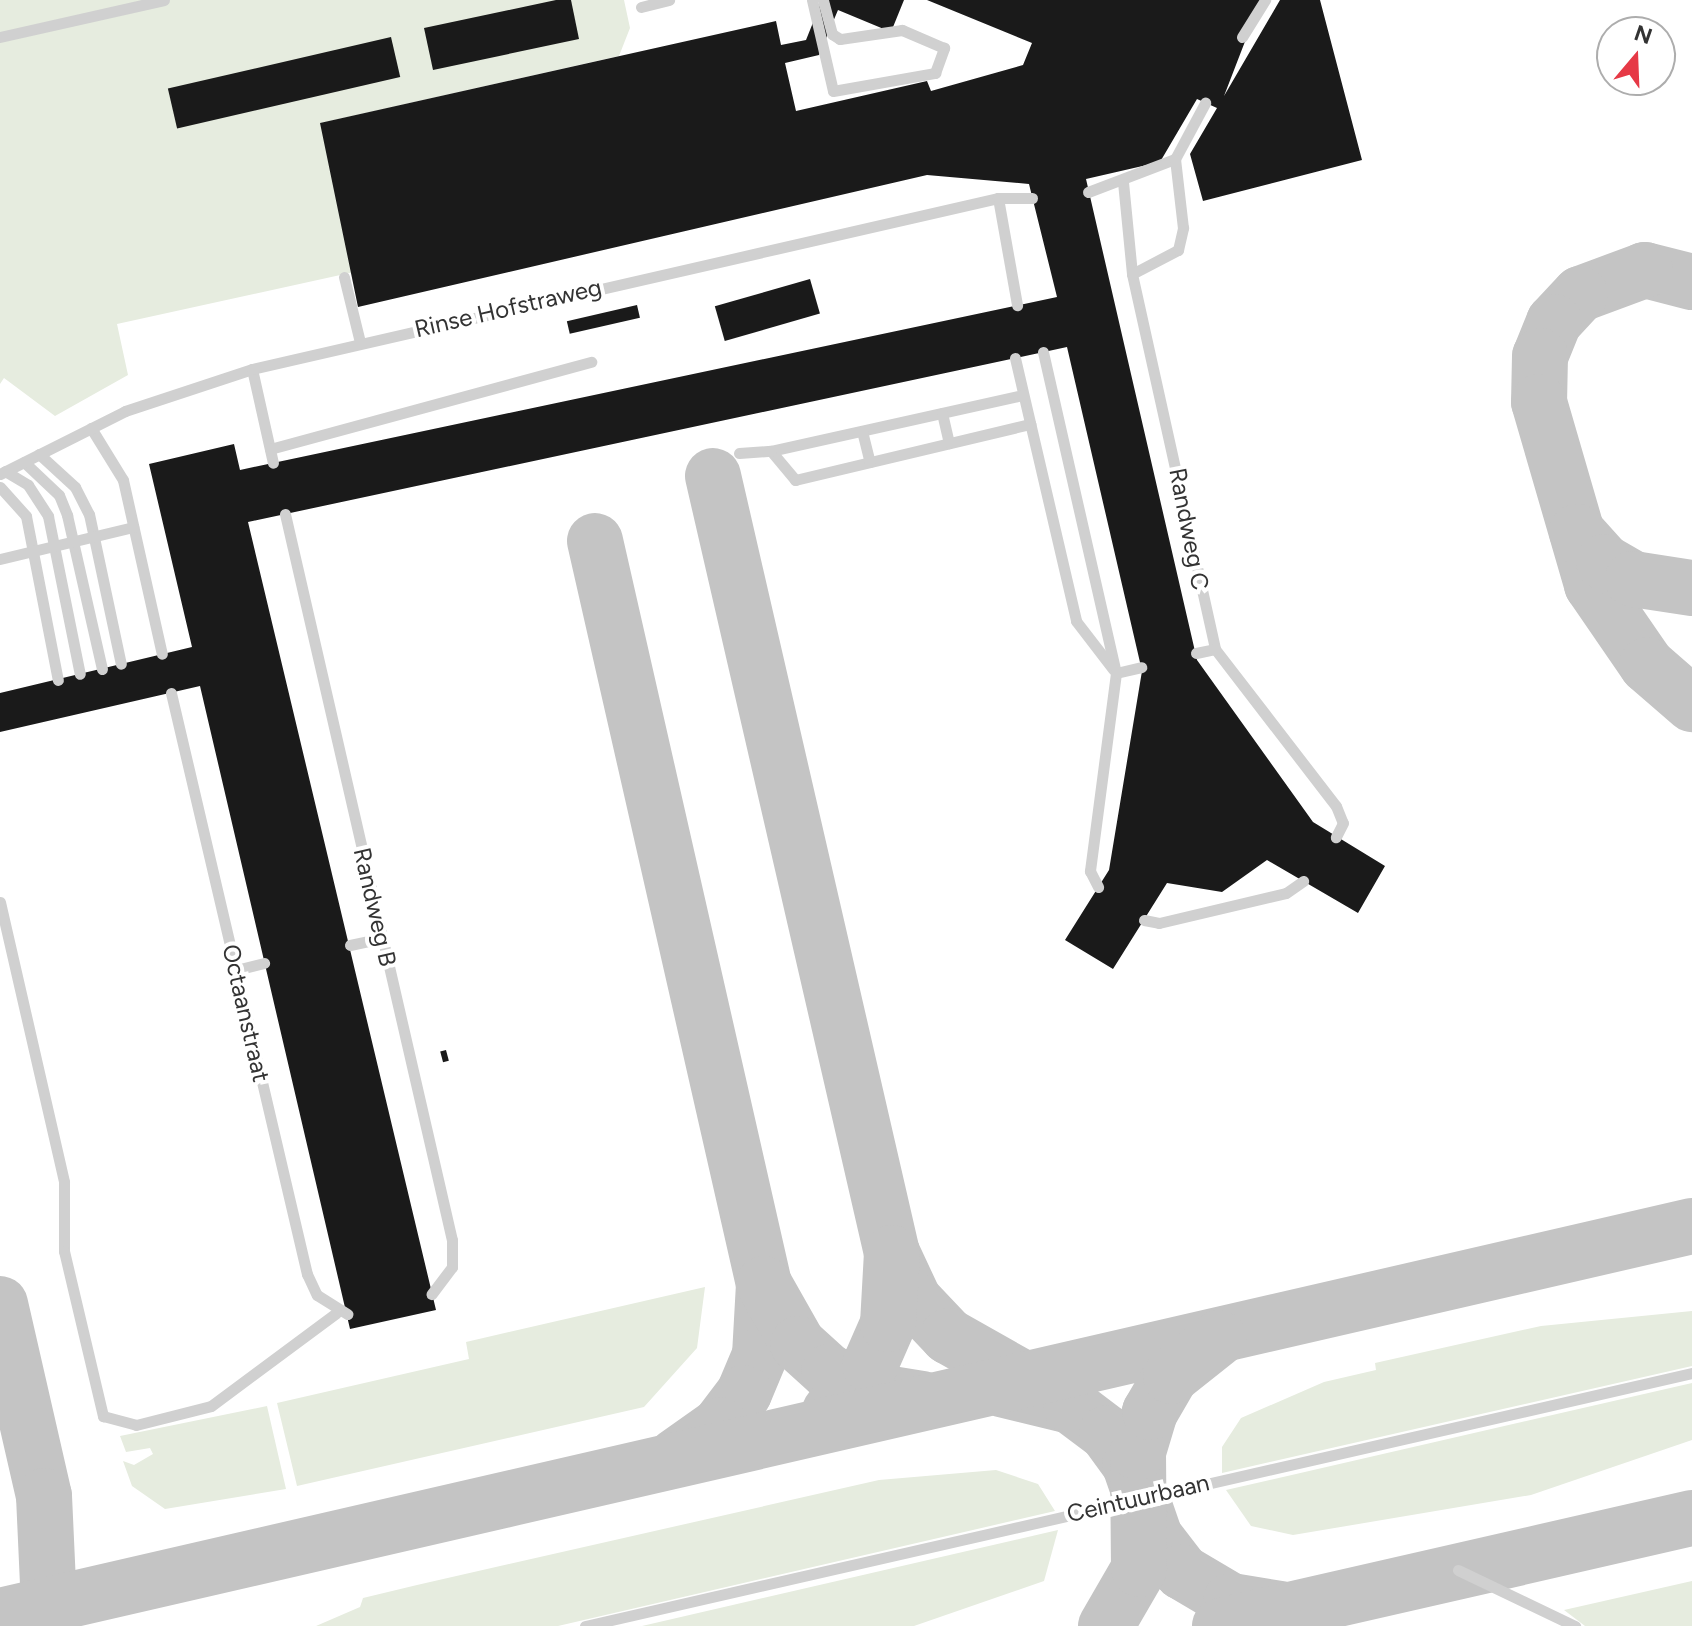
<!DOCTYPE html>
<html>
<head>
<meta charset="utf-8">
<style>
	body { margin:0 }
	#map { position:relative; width:1692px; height:1626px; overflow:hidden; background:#fff; font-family:Figtree,sans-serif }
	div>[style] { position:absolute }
	.green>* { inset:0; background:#e6ecdf }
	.taxiway>* { height:56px; margin:-28px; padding:0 28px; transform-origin:28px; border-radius:28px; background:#c4c4c4 }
	.building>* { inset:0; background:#1a1a1a; transform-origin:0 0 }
	.lane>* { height:11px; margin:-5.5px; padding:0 5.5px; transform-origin:5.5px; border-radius:5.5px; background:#d0d0d0 }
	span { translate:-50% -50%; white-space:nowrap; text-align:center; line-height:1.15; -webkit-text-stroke:8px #fff; paint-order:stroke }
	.street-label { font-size:24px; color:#333 }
	.north { position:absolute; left:1596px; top:16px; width:80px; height:80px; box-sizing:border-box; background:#fff; border:2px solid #adadad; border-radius:50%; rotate:19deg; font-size:22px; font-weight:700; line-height:32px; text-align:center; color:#333 }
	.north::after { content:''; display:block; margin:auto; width:28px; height:36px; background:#e63946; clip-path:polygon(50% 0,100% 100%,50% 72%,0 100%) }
</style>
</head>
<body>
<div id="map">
	<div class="green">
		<div style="clip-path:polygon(0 0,624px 0,630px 28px,619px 56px,321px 123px,354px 272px,117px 324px,128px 375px,55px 416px,4px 378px,0 384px)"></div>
		<div style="clip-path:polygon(705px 1287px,697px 1348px,644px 1407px,297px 1486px,277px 1403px,469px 1359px,466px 1342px)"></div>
		<div style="clip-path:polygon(1692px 1311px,1692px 1366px,1222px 1473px,1222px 1447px,1241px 1418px,1324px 1382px,1376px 1370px,1375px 1363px,1541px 1326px)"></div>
		<div style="clip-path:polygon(1692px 1383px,1692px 1440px,1531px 1495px,1293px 1535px,1251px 1526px,1226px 1490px)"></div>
		<div style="clip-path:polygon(267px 1406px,286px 1489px,165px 1509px,132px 1486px,123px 1461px,134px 1465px,153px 1454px,150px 1448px,126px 1452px,120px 1436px)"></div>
		<div style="clip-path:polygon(996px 1470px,1038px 1484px,1055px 1511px,558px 1626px,316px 1626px,360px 1607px,363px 1598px,417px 1585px,879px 1480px)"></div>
		<div style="clip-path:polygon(1058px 1530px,1044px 1581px,914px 1626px,642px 1626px)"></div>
		<div style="clip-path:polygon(1692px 1581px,1692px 1626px,1585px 1626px,1564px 1610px)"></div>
	</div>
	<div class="taxiway">
		<div style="left:1692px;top:282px;width:49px;rotate:-165.7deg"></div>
		<div style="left:1645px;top:270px;width:69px;rotate:159.7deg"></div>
		<div style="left:1580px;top:294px;width:38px;rotate:133deg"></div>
		<div style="left:1554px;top:322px;width:37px;rotate:112deg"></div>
		<div style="left:1540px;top:356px;width:46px;rotate:91.2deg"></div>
		<div style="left:1539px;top:402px;width:191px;rotate:73.8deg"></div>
		<div style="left:1592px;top:585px;width:97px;rotate:55.5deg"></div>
		<div style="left:1647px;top:665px;width:60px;rotate:40.9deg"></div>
		<div style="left:713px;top:476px;width:797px;rotate:77.03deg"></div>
		<div style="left:892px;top:1253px;width:52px;rotate:64.9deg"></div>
		<div style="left:914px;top:1300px;width:50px;rotate:46.6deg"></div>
		<div style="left:948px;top:1336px;width:108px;rotate:29.4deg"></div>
		<div style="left:1577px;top:532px;width:40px;rotate:48deg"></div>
		<div style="left:1604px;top:562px;width:34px;rotate:30deg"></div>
		<div style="left:1633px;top:579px;width:60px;rotate:8.7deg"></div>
		<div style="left:595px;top:541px;width:762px;rotate:77.19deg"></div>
		<div style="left:764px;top:1284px;width:71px;rotate:93.2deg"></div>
		<div style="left:760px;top:1355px;width:41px;rotate:112.8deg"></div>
		<div style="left:744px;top:1393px;width:40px;rotate:127deg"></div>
		<div style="left:720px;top:1425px;width:55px;rotate:144.6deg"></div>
		<div style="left:764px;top:1284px;width:69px;rotate:60.5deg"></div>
		<div style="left:798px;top:1344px;width:42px;rotate:42.1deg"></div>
		<div style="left:829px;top:1372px;width:41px;rotate:25.9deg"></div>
		<div style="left:866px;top:1390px;width:58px;rotate:9deg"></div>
		<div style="left:0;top:1304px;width:197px;rotate:77.1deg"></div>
		<div style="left:44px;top:1496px;width:130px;rotate:87.4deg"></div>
		<div style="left:1001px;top:1389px;width:72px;rotate:13.7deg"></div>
		<div style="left:1071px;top:1406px;width:45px;rotate:36.9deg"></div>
		<div style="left:1107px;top:1433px;width:39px;rotate:54deg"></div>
		<div style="left:1130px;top:1465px;width:76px;rotate:70.9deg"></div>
		<div style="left:1155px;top:1537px;width:44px;rotate:52.4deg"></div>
		<div style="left:1182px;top:1572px;width:57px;rotate:30.6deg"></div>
		<div style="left:1231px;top:1601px;width:51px;rotate:9.1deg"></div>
		<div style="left:830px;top:1411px;width:61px;rotate:-49deg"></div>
		<div style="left:870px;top:1365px;width:45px;rotate:-66.3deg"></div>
		<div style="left:888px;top:1324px;width:71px;rotate:-86.8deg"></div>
		<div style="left:0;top:1616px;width:1736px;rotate:-12.98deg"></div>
		<div style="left:1106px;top:1626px;width:66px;rotate:-59.9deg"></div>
		<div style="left:1139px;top:1569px;width:117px;rotate:-90.5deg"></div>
		<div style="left:1138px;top:1452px;width:42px;rotate:-73.3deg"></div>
		<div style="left:1150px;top:1412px;width:42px;rotate:-59.7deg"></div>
		<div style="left:1171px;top:1376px;width:61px;rotate:-38.4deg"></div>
		<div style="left:1220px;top:1626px;width:484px;rotate:-12.9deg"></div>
	</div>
	<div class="building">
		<div style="clip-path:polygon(556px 0,571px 0,579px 39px,433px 70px,424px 28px)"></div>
		<div style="clip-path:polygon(822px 0,904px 0,891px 32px,838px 10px,819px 55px,785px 63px,796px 111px,927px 81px,931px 91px,1023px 65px,1032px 43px,927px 0,1261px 0,1224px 96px,1280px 0,1320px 0,1362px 160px,1203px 201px,1190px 154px,1217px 108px,1197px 99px,1160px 162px,1086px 179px,1197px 660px,1313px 822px,1385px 866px,1358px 913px,1267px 860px,1222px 892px,1167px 883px,1113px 969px,1065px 940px,1109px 870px,1142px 671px,1067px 347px,248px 522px,436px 1310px,350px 1329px,200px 686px,0 732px,0 693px,192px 647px,149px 464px,234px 444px,240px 470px,1057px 297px,1029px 184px,927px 175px,358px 307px,320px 123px,776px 21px,781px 45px,806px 40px)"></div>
		<div style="left:391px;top:37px;width:41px;height:229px;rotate:77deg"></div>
		<div style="left:810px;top:279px;width:36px;height:99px;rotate:74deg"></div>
		<div style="left:637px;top:305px;width:13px;height:72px;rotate:77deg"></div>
		<div style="left:446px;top:1050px;width:11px;height:6px;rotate:75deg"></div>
	</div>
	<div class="lane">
		<div style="left:812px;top:0;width:93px;rotate:77deg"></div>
		<div style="left:833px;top:91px;width:104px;rotate:-10deg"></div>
		<div style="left:935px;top:73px;width:27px;rotate:-70deg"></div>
		<div style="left:944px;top:48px;width:46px;rotate:-156.8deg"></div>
		<div style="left:902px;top:30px;width:63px;rotate:171.7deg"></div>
		<div style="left:840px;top:39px;width:9px;rotate:-148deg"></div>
		<div style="left:832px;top:34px;width:35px;rotate:-105deg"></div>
		<div style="left:641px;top:7px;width:29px;rotate:-14deg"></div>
		<div style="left:0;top:37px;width:168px;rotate:-12.7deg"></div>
		<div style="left:1242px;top:37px;width:44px;rotate:-58.1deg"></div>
		<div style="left:1123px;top:182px;width:92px;rotate:84.4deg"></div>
		<div style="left:1132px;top:274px;width:384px;rotate:77.5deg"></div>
		<div style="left:1215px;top:649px;width:198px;rotate:52.4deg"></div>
		<div style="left:1336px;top:806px;width:18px;rotate:68deg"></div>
		<div style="left:1343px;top:823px;width:16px;rotate:117deg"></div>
		<div style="left:1088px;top:192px;width:93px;rotate:-20.8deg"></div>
		<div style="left:1175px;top:159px;width:64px;rotate:-61.8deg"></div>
		<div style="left:998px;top:198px;width:109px;rotate:79.9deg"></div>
		<div style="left:1132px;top:274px;width:52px;rotate:-27.6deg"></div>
		<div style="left:1178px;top:250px;width:23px;rotate:-77deg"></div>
		<div style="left:1183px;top:228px;width:69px;rotate:-96.6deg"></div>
		<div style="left:344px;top:277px;width:67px;rotate:76.2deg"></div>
		<div style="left:1043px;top:352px;width:329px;rotate:77.2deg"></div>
		<div style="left:1116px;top:673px;width:200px;rotate:97.5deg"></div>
		<div style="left:1090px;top:871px;width:18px;rotate:63deg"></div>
		<div style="left:1015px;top:358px;width:270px;rotate:76.9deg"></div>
		<div style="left:1076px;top:621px;width:61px;rotate:52.4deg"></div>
		<div style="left:252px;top:369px;width:96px;rotate:77.4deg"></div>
		<div style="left:1023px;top:395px;width:258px;rotate:167.5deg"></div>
		<div style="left:771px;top:451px;width:38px;rotate:50deg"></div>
		<div style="left:795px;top:480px;width:242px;rotate:-13.4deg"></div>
		<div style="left:942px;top:413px;width:31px;rotate:77deg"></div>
		<div style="left:91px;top:428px;width:61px;rotate:58.4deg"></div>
		<div style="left:123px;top:480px;width:178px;rotate:77.4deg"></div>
		<div style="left:862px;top:431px;width:32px;rotate:76deg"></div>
		<div style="left:270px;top:449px;width:333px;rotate:-15.2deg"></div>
		<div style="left:739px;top:453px;width:32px;rotate:-4deg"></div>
		<div style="left:39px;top:454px;width:49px;rotate:42.5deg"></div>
		<div style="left:75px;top:487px;width:30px;rotate:63deg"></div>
		<div style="left:89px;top:514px;width:153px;rotate:78deg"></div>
		<div style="left:24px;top:462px;width:48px;rotate:43.3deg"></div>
		<div style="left:59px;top:495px;width:22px;rotate:68deg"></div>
		<div style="left:67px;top:515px;width:158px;rotate:77.2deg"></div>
		<div style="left:5px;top:471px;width:27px;rotate:31deg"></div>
		<div style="left:28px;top:485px;width:37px;rotate:57deg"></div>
		<div style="left:48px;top:516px;width:161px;rotate:78.6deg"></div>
		<div style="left:0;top:474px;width:140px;rotate:-26.7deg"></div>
		<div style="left:125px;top:411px;width:134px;rotate:-18.3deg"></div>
		<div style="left:252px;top:369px;width:765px;rotate:-12.91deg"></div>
		<div style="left:998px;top:198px;width:34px"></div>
		<div style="left:0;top:487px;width:39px;rotate:48deg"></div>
		<div style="left:26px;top:516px;width:167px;rotate:79deg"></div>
		<div style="left:285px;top:514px;width:745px;rotate:77.05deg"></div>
		<div style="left:452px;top:1240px;width:27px;rotate:90deg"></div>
		<div style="left:452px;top:1267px;width:34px;rotate:127deg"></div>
		<div style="left:0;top:559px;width:137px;rotate:-13.5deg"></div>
		<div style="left:1196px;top:653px;width:19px;rotate:-12deg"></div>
		<div style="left:1116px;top:673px;width:26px;rotate:-13deg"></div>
		<div style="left:171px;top:693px;width:597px;rotate:76.83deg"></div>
		<div style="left:307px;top:1274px;width:23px;rotate:65deg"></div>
		<div style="left:317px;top:1295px;width:36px;rotate:32deg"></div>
		<div style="left:0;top:902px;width:287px;rotate:77.1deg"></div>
		<div style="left:64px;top:1182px;width:69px;rotate:90deg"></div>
		<div style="left:64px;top:1251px;width:170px;rotate:76.7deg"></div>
		<div style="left:103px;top:1416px;width:34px;rotate:15deg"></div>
		<div style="left:136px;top:1425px;width:77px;rotate:-14.2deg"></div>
		<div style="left:211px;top:1406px;width:156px;rotate:-36.6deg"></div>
		<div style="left:1144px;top:920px;width:15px;rotate:11deg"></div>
		<div style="left:1159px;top:923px;width:130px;rotate:-13.3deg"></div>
		<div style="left:1286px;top:893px;width:21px;rotate:-35deg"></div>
		<div style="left:350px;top:945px;width:33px;rotate:-12deg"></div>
		<div style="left:236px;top:970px;width:29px;rotate:-14deg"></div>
		<div style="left:1458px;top:1570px;width:130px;rotate:25.6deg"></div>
		<div style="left:585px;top:1626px;width:1136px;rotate:-12.87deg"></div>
	</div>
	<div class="street-label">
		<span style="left:508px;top:308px;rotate:-13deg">Rinse Hofstraweg</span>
		<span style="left:1189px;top:529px;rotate:79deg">Randweg C</span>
		<span style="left:375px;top:907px;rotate:77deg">Randweg B</span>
		<span style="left:246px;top:1013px;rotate:77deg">Octaanstraat</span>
		<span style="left:1138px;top:1498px;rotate:-13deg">Ceintuurbaan</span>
	</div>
	<div class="north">N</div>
</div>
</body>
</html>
